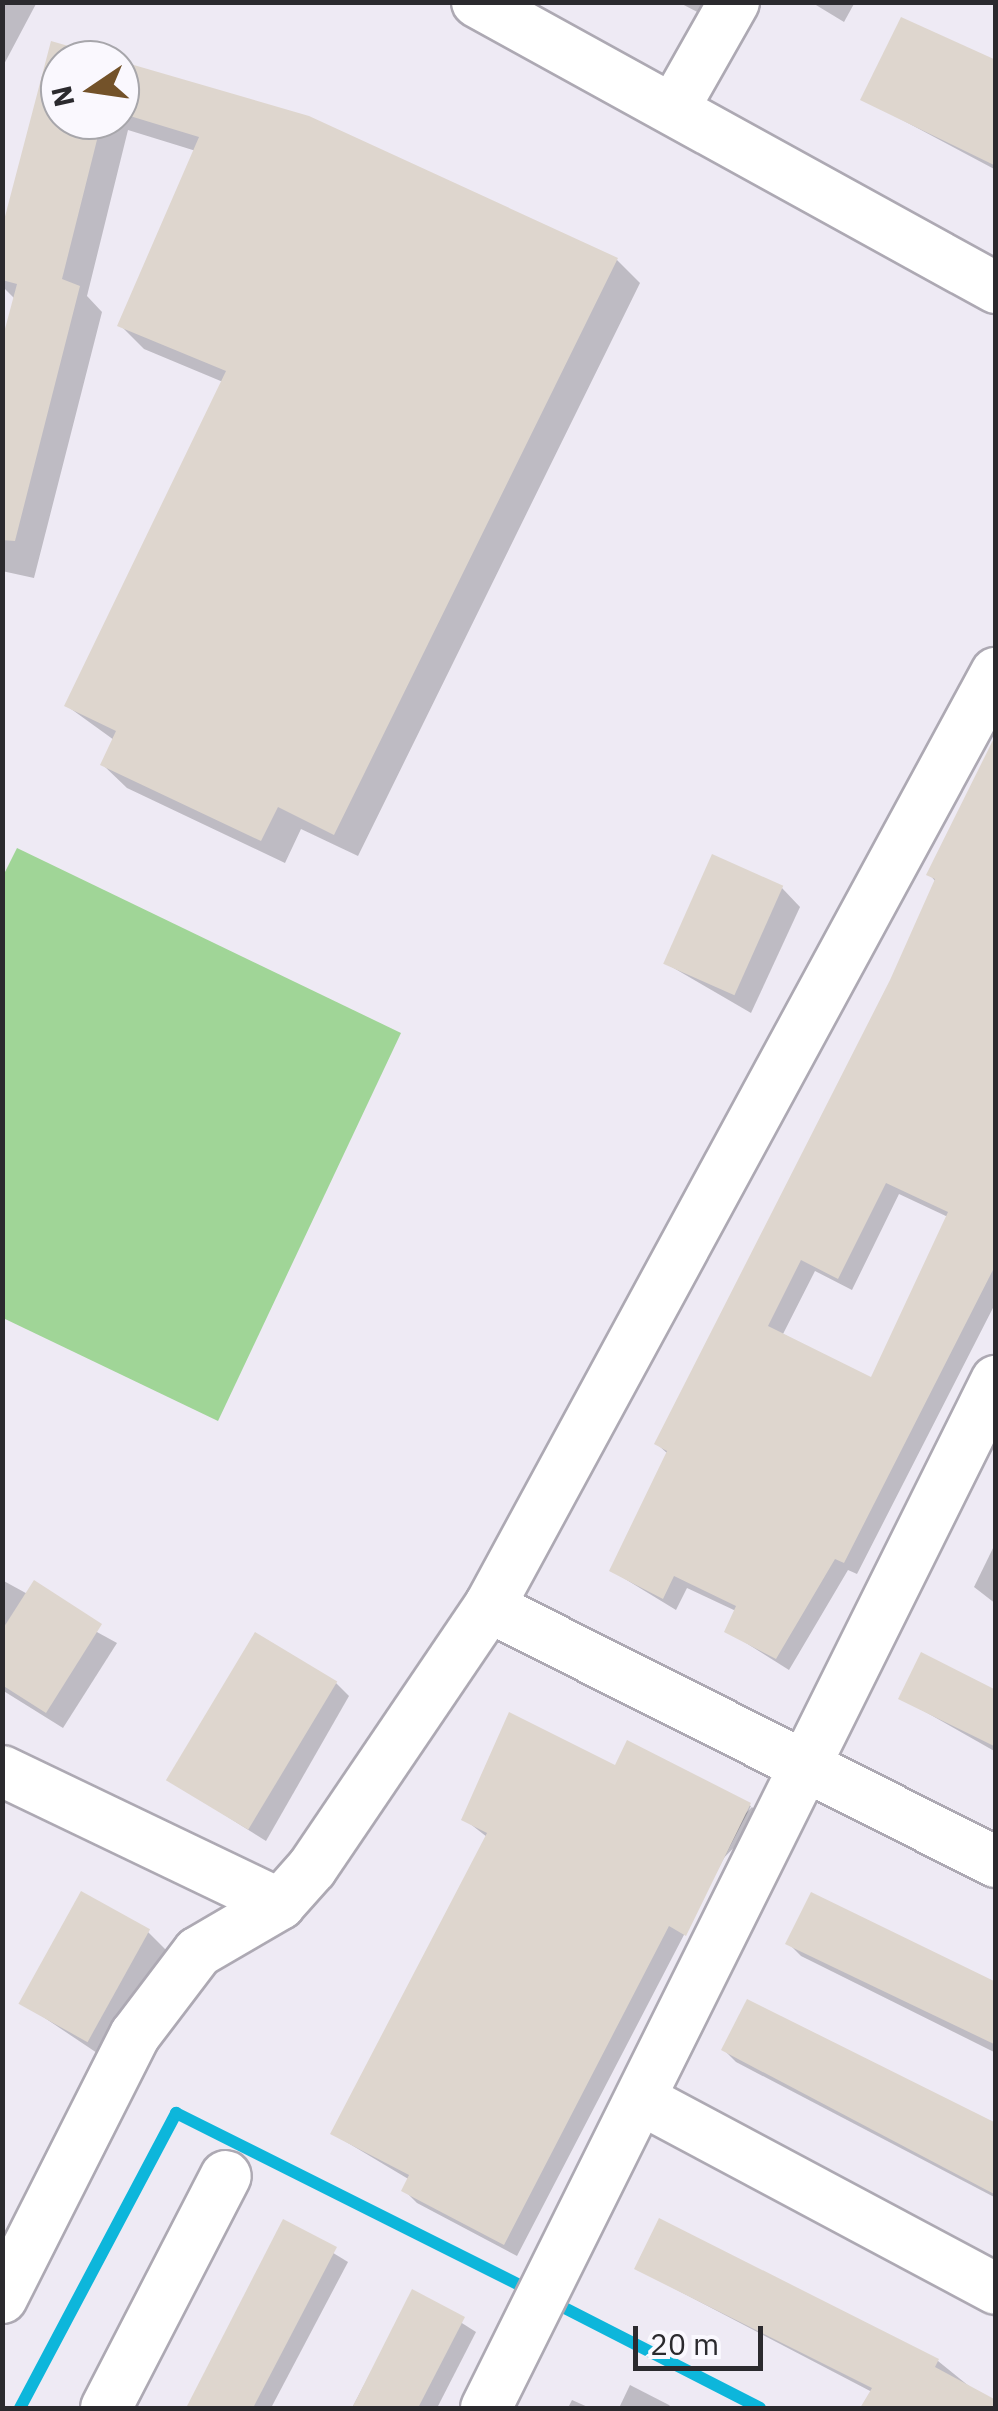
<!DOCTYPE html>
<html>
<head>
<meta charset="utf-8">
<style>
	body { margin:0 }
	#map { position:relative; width:998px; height:2411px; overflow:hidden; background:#eeeaf4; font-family:"IBM Plex Sans",sans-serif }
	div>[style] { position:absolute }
	.green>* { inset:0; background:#a0d597 }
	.shadow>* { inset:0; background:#0003; transform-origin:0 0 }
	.stream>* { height:12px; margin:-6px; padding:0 6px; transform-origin:6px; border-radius:6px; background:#0db6db }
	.building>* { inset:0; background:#ded6ce; transform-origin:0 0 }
	.roads { filter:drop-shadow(2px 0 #ada9b3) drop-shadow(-2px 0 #ada9b3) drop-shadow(0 2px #ada9b3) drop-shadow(0 -2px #ada9b3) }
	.minor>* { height:50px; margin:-25px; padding:0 25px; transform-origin:25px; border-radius:25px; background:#fff }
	span { translate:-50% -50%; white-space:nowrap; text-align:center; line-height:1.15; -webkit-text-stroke:9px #faf8fe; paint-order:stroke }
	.frame { position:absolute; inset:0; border:5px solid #2b2a2e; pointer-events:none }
	.north { position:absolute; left:40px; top:40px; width:100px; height:100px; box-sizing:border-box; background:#faf8fe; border:2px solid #a7a6ab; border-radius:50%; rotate:257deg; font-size:28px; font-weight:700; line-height:40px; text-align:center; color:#2b2a2e }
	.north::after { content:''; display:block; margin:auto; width:35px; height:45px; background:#735229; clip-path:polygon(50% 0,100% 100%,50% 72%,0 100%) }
	.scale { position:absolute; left:633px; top:2326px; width:130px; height:45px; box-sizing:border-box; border:5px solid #2b2a2e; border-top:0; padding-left:12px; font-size:30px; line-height:35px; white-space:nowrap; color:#2b2a2e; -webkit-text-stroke:8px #faf8fe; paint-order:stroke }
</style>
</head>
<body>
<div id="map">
	<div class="green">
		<div style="clip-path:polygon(17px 848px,401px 1033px,218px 1421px,3px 1318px,2px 878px)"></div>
	</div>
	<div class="shadow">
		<div style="clip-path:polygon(2px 2px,37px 2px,2px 68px)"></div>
		<div style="clip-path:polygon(678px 2px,717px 2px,709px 18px)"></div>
		<div style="clip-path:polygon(811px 2px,855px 2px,844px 22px)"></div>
		<div style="clip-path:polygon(52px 44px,108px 60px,60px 60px,60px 120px,120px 120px,120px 63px,617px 260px,640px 283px,358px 856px,301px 829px,285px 863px,127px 788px,103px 765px,114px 740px,67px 706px,223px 382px,144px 349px,120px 325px,196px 151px,128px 130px,87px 296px,102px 312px,34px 578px,2px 571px,2px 350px,15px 299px,2px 286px,2px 238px)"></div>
		<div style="clip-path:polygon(996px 63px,996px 170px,863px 99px)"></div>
		<div style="clip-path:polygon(evenodd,996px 749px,996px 1302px,857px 1574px,848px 1570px,789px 1670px,727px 1631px,736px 1611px,687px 1588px,676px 1610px,612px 1571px,668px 1454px,657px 1444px,892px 981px,936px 882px,929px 874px,996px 749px,899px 1194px,948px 1217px,873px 1381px,783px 1334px,815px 1271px,852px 1290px,899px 1194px)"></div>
		<div style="clip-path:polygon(782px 888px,800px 907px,751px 1013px,665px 963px)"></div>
		<div style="clip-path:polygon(996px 1542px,996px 1604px,974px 1587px)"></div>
		<div style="clip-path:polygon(2px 1580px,117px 1643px,63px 1728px,2px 1690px)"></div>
		<div style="clip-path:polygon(336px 1683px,349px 1696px,266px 1841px,174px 1783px)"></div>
		<div style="clip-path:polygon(996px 1691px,996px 1752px,901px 1698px)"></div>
		<div style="clip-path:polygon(628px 1744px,751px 1806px,517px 2256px,417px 2203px,404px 2190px,410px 2180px,333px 2134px,487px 1837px,464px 1819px,617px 1769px)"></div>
		<div style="left:752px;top:1807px;width:16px;height:148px;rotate:45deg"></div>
		<div style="clip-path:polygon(148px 1932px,167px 1951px,106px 2059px,21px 2002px)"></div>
		<div style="clip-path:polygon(788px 1943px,996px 1988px,996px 2053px,801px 1956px)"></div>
		<div style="clip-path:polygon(724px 2050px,996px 2125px,996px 2198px,736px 2062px)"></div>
		<div style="clip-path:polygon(284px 2223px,348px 2262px,271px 2408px,191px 2408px)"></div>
		<div style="clip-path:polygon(637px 2269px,938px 2361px,996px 2408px,863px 2408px,872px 2392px)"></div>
		<div style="clip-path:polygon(413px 2292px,476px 2332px,437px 2408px,352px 2408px)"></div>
		<div style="clip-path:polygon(630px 2385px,669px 2405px,672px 2408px,619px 2408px)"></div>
		<div style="clip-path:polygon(572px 2400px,590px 2408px,568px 2408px)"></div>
	</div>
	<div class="stream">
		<div style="left:549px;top:2300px;width:237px;rotate:27.1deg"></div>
		<div style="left:20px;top:2408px;width:334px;rotate:-62.1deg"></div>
		<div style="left:176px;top:2113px;width:397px;rotate:26.6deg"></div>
	</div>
	<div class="building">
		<div style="clip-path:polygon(901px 17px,996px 60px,996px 166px,860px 100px)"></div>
		<div style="clip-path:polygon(51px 41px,117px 60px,60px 60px,60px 120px,102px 120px,62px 279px,80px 286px,15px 541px,2px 540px,2px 340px,17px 284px,2px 280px,2px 228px)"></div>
		<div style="clip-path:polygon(120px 61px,309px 116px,618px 258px,334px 835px,278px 807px,261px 841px,100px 765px,116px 731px,64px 706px,226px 371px,117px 326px,199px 137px,120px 113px)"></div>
		<div style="clip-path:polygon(evenodd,996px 734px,996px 1264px,844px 1563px,835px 1559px,776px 1659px,724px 1632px,736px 1606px,674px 1576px,663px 1599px,609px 1571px,667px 1451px,654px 1444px,890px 980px,935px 879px,926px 875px,996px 734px,886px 1183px,948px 1212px,871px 1377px,768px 1326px,801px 1260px,838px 1279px,886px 1183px)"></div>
		<div style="left:712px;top:854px;width:78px;height:120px;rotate:24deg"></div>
		<div style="clip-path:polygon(34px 1580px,102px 1624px,46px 1713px,2px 1685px,2px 1630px)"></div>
		<div style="left:255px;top:1632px;width:96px;height:173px;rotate:31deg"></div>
		<div style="clip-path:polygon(921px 1652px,996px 1690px,996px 1747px,898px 1699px)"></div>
		<div style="clip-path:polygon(509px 1712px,615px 1765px,627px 1740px,751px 1803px,686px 1936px,669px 1926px,504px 2245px,401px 2191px,409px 2175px,330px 2134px,487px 1833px,461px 1820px)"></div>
		<div style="left:81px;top:1891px;width:79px;height:129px;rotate:29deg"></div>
		<div style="clip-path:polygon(811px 1892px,996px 1982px,996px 2045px,785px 1944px)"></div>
		<div style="clip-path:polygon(747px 1999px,996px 2123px,996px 2195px,721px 2050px)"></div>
		<div style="clip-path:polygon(659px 2218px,939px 2359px,935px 2367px,996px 2400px,996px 2408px,860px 2408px,872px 2388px,634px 2269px)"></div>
		<div style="clip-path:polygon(283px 2219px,337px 2247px,253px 2408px,186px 2408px)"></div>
		<div style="clip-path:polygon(412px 2289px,465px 2317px,418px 2408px,352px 2408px)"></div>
	</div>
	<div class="roads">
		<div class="minor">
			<div style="left:477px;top:2px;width:593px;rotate:28.86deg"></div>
			<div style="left:674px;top:108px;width:122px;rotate:-60.5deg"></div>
			<div style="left:489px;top:1607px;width:568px;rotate:26.7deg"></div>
			<div style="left:2px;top:1771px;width:308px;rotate:25.6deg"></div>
			<div style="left:644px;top:2101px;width:399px;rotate:28.1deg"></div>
			<div style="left:2px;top:2298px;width:295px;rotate:-63.2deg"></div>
			<div style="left:135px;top:2035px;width:104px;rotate:-52.8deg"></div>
			<div style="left:198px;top:1952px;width:95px;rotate:-30.3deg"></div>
			<div style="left:280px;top:1904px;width:48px;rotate:-48.4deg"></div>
			<div style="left:312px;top:1868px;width:315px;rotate:-55.9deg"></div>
			<div style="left:489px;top:1607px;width:1063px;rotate:-61.51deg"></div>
			<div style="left:106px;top:2408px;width:261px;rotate:-62.7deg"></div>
			<div style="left:486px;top:2408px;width:1147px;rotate:-63.59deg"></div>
		</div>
	</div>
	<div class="frame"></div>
	<div class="north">N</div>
	<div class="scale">20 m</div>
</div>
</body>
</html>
